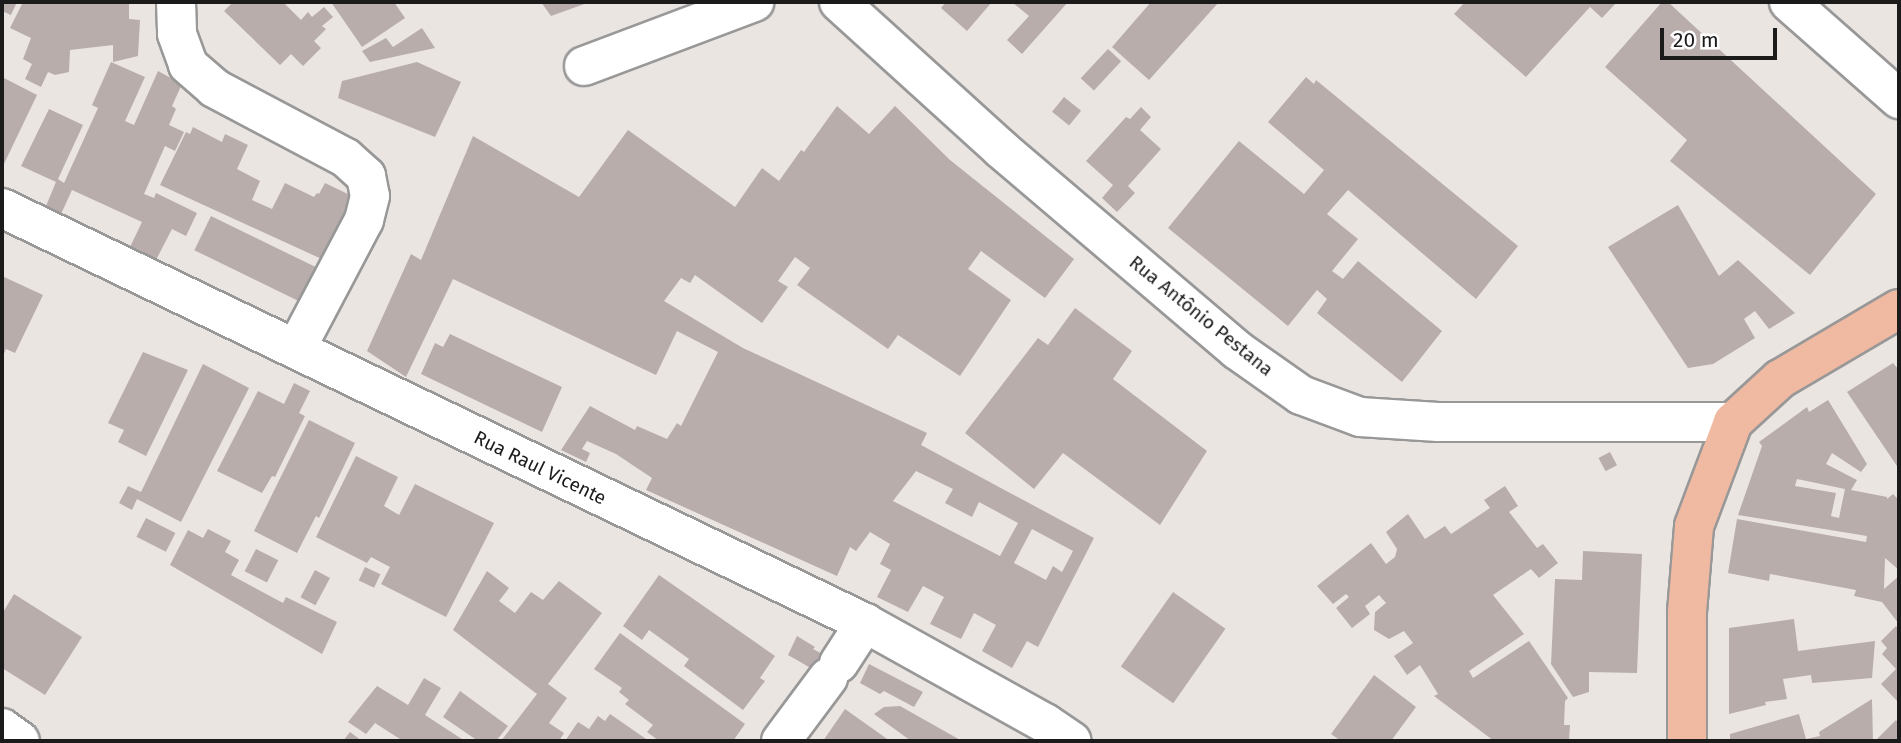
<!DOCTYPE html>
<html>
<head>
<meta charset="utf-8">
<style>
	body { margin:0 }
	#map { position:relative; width:1901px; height:743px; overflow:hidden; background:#ebe5e2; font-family:"Fira Sans",sans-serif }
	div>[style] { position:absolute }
	.building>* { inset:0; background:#b8adab; transform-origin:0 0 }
	.roads { filter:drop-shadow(2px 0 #989898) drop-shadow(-2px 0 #989898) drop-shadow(0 2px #989898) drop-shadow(0 -2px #989898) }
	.minor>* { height:38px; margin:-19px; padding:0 19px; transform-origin:19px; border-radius:19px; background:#fff }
	.major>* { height:38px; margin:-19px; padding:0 19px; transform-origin:19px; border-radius:19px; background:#f0b9a2 }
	span { translate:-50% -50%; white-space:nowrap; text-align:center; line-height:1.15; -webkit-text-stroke:7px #fff; paint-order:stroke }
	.street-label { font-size:19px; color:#1b1b1b }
	.frame { position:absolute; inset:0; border:4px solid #1b1b1b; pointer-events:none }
	.scale { position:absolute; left:1660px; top:28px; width:117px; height:32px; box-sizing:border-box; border:4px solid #1b1b1b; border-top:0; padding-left:9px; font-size:21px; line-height:24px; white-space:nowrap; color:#1b1b1b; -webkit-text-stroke:5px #fff; paint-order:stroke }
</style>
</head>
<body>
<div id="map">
	<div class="building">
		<div style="clip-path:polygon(2px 2px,17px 2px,11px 15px,2px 11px)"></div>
		<div style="clip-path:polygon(23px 2px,129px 2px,129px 19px,140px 20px,138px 56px,113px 62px,113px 45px,70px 50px,69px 72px,55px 75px,48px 72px,41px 87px,25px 79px,32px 64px,23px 59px,31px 38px,10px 28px)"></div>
		<div style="clip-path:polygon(233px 2px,283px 2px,301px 20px,308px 12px,312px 17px,324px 7px,333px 17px,322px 26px,326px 29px,314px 41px,321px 48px,303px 66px,291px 54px,280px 65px,224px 11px)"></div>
		<div style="clip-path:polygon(331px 2px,394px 2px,405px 18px,362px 47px)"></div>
		<div style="clip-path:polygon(541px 2px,590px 2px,551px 16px)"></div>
		<div style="clip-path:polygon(946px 2px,992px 2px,967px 31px,941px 8px)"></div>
		<div style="clip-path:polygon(1012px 2px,1068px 2px,1022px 54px,1007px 40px,1029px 16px)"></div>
		<div style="clip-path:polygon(1151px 2px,1219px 2px,1149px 80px,1112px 47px)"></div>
		<div style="clip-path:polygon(1465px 2px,1617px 2px,1602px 18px,1590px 7px,1526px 77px,1454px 14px)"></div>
		<div style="clip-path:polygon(1662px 2px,1668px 2px,1876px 194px,1810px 275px,1670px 161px,1687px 140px,1605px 67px)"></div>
		<div style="clip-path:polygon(422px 28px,435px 48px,370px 62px,362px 51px,386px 38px,393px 47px)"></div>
		<div style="left:1108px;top:49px;width:18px;height:40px;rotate:43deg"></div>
		<div style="clip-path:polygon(111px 62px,145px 77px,125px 121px,134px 125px,158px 71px,182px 84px,172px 106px,176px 109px,169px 125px,184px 132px,175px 151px,165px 146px,144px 194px,154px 198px,156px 193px,197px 213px,186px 236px,172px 229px,156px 260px,130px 247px,142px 222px,72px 190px,61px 214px,46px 206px,56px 182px,21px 166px,49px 109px,83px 125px,58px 179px,64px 183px,98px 108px,92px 105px)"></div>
		<div style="clip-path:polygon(417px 62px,461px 82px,435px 137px,338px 98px,342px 81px)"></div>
		<div style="clip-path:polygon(2px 77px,37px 95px,2px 168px)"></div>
		<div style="clip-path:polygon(1306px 77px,1314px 84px,1316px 80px,1518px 246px,1476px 299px,1348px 190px,1327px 214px,1358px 239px,1332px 271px,1343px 279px,1358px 261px,1442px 331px,1402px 382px,1317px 313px,1327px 299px,1317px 290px,1288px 326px,1168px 228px,1239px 141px,1304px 194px,1324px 170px,1268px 122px)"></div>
		<div style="left:1064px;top:97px;width:22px;height:19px;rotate:39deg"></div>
		<div style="clip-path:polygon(evenodd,837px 106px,869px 134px,895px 106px,950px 160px,1074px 259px,1045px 298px,981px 251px,968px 269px,1011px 300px,960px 376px,898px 335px,888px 349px,797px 285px,810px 268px,795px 257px,778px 281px,788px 287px,762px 323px,695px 275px,690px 283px,681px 278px,664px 301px,743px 348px,927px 433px,921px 445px,1094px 538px,1038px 647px,1027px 641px,1012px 668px,982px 651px,996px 625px,974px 613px,961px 639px,930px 624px,944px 597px,923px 586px,908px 612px,877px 597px,891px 570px,880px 564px,890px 544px,870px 532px,856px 551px,850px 547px,837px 576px,646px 490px,652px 478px,616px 454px,587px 441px,582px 449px,590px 453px,586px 462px,561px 450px,590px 406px,635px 430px,637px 426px,667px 439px,677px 423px,681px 426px,718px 352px,677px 331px,656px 375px,453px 279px,406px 377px,367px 351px,411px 254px,421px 260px,473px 136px,579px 197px,628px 130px,735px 207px,762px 168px,779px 181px,801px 150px,804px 152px,837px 106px,916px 471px,953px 489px,945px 503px,972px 517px,979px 502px,1018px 523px,1000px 556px,893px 501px,916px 471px,837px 106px,1032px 529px,1073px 551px,1062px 572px,1053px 566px,1046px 580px,1014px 563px,1032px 529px)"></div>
		<div style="clip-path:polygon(1141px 107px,1151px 117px,1140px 130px,1161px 149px,1128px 186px,1135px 193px,1117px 212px,1102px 198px,1113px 185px,1086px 161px,1126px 117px,1130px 119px)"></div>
		<div style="clip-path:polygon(193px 127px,222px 142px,225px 134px,248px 145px,237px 169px,260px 181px,252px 200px,272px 209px,285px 183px,314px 197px,317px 193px,319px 194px,325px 183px,354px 197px,337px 266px,160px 185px,186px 132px,190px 134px)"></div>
		<div style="clip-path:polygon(1678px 205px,1719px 276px,1738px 260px,1795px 313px,1769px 329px,1755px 311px,1744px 319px,1755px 338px,1713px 364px,1688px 368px,1608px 247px)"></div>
		<div style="left:211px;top:216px;width:129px;height:38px;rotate:26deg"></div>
		<div style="clip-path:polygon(2px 276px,43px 295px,15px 353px,6px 349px,2px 358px)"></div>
		<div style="clip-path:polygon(1075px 308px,1132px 351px,1113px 379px,1207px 451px,1160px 525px,1063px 453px,1034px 489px,965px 433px,1038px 338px,1048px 345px)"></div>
		<div style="clip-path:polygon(450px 334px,562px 387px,542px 432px,421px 374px,435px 343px,443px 347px)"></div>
		<div style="clip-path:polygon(143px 352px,188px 370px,146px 456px,118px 442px,124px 430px,108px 423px)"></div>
		<div style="clip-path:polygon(1893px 363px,1899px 370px,1899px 469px,1847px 392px)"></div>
		<div style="clip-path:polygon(203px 364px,249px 388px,181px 522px,137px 499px,132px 510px,119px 503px,128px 486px,141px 492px)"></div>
		<div style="clip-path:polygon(294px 383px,310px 391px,299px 413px,305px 416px,275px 477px,272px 476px,262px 493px,217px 471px,258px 391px,284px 404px)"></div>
		<div style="clip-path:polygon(evenodd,1828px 400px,1867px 464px,1861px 472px,1832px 453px,1826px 464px,1857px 480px,1851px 490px,1887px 497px,1887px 499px,1893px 494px,1899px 500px,1899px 570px,1885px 558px,1884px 589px,1899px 576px,1899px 624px,1882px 602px,1854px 596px,1856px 590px,1770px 574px,1769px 581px,1728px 573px,1737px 519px,1866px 542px,1867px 536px,1738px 515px,1762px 446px,1759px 442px,1807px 407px,1809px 412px,1828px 400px,1797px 479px,1845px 489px,1839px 518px,1831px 516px,1836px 493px,1795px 486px,1797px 479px)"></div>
		<div style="clip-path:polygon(309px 420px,355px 443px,319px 518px,316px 516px,297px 553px,254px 531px)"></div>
		<div style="left:1610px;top:452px;width:15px;height:13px;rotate:62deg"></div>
		<div style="clip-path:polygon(356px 456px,398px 477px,384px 506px,399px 515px,415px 484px,494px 523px,446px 617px,381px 584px,390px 567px,371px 557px,367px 563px,316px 537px)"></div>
		<div style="clip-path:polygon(1505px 486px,1518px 506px,1509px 512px,1537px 548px,1543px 544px,1558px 563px,1539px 578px,1531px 569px,1493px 595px,1524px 634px,1469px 671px,1473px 678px,1529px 641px,1568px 698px,1565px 701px,1564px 725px,1570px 725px,1569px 741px,1494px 741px,1434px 696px,1438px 694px,1420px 665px,1407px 675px,1394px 656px,1413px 643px,1404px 631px,1389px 639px,1374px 630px,1375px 612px,1386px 603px,1379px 595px,1365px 606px,1370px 614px,1352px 628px,1336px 608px,1349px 597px,1346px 594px,1333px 604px,1317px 586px,1371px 543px,1386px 564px,1395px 557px,1397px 549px,1386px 532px,1408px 514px,1425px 539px,1445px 526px,1451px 534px,1490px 508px,1484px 500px)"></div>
		<div style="left:146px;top:518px;width:33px;height:21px;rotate:27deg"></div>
		<div style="clip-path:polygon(208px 529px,231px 541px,225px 552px,239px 560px,231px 575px,283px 603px,286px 597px,337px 622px,322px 654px,170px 565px,188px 530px,203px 538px)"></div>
		<div style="left:256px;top:549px;width:25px;height:25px;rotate:27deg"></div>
		<div style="clip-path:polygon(1583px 551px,1642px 554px,1637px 673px,1589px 672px,1589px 692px,1573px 697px,1551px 664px,1555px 579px,1582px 580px)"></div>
		<div style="left:365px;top:567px;width:17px;height:15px;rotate:25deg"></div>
		<div style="left:315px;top:570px;width:17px;height:31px;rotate:28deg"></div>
		<div style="clip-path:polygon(487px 571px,509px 588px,499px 601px,515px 613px,531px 592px,543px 600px,559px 581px,602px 613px,548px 684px,567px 698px,549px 723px,564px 733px,559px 741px,501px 741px,537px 694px,453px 630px)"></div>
		<div style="clip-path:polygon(659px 575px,775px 656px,760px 678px,765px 681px,743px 710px,684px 666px,689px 659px,649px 630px,642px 640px,623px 626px)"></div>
		<div style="left:1173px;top:592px;width:64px;height:91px;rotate:35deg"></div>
		<div style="clip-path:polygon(14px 594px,82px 637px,45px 695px,2px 668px,2px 614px)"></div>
		<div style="clip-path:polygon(1794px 619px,1798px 651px,1875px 641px,1872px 678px,1812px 683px,1811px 675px,1783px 679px,1787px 699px,1765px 702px,1766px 705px,1729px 714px,1729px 628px)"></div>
		<div style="clip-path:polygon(1896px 626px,1899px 630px,1899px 703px,1881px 684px,1896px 669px,1882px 654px,1887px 648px,1881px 641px)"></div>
		<div style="clip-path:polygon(620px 633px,745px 724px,733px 741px,659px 741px,647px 732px,653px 725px,625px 704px,629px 700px,619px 692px,622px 688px,594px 669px)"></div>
		<div style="clip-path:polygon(797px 636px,815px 647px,813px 649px,848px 668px,844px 687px,788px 655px)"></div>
		<div style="clip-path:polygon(869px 664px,923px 692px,914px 707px,884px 691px,880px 694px,860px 683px)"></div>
		<div style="clip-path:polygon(1374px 675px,1416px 707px,1391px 741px,1341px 741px,1331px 734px)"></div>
		<div style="clip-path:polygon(424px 678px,441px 688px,425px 715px,465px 741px,403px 741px,375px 723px,366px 734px,348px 722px,377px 686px,408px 705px)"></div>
		<div style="clip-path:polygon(460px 691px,508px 726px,496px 741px,478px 741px,443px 717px)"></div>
		<div style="clip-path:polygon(1872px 699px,1873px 741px,1730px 741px,1730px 734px,1799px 714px,1806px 739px,1820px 736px,1819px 732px)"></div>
		<div style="clip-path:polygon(900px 706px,962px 741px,911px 741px,874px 714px,884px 707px)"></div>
		<div style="clip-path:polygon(845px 709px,890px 741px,823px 741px)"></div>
		<div style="clip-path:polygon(610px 714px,649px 741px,565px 741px,578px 722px,589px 729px,598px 716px,605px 721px)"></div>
		<div style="clip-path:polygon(1896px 720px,1899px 724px,1899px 741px,1875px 741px)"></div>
		<div style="clip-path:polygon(350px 732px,362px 741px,343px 741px)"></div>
	</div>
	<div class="roads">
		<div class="minor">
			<div style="left:176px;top:2px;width:32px;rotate:88deg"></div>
			<div style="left:177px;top:34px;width:33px;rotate:70deg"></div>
			<div style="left:188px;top:65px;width:35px;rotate:41deg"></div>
			<div style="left:214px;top:88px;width:149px;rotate:27.9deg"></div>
			<div style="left:346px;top:158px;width:27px;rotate:42deg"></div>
			<div style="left:366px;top:176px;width:20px;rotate:79deg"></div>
			<div style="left:370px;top:196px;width:25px;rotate:104deg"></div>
			<div style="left:364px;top:220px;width:146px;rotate:117.8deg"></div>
			<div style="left:839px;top:2px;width:219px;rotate:42.2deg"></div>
			<div style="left:1001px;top:149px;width:310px;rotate:40.4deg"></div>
			<div style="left:1237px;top:350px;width:78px;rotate:35.1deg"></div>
			<div style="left:1301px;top:395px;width:63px;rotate:20.4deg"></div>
			<div style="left:1360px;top:417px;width:78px;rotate:3.7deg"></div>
			<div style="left:1438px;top:422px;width:295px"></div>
			<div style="left:1789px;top:2px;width:147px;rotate:41.4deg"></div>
			<div style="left:584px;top:66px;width:182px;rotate:-20.6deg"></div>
			<div style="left:2px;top:208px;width:958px;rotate:25.68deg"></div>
			<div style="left:865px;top:623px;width:206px;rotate:29.1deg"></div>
			<div style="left:1045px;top:723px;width:32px;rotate:34deg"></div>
			<div style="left:839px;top:663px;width:48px;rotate:-57deg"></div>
			<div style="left:2px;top:728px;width:22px;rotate:36deg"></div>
			<div style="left:781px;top:741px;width:79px;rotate:-53.3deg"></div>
		</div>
		<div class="major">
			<div style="left:1687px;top:741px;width:129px;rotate:-90deg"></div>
			<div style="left:1687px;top:612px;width:86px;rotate:-85.3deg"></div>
			<div style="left:1694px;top:526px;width:111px;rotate:-69.4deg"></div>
			<div style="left:1733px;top:422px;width:64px;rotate:-42.5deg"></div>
			<div style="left:1780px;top:379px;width:138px;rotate:-30.5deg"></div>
		</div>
	</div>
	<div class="street-label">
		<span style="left:1201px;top:316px;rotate:39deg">Rua Antônio Pestana</span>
		<span style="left:540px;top:468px;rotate:26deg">Rua Raul Vicente</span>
	</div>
	<div class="frame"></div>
	<div class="scale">20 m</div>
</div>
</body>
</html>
